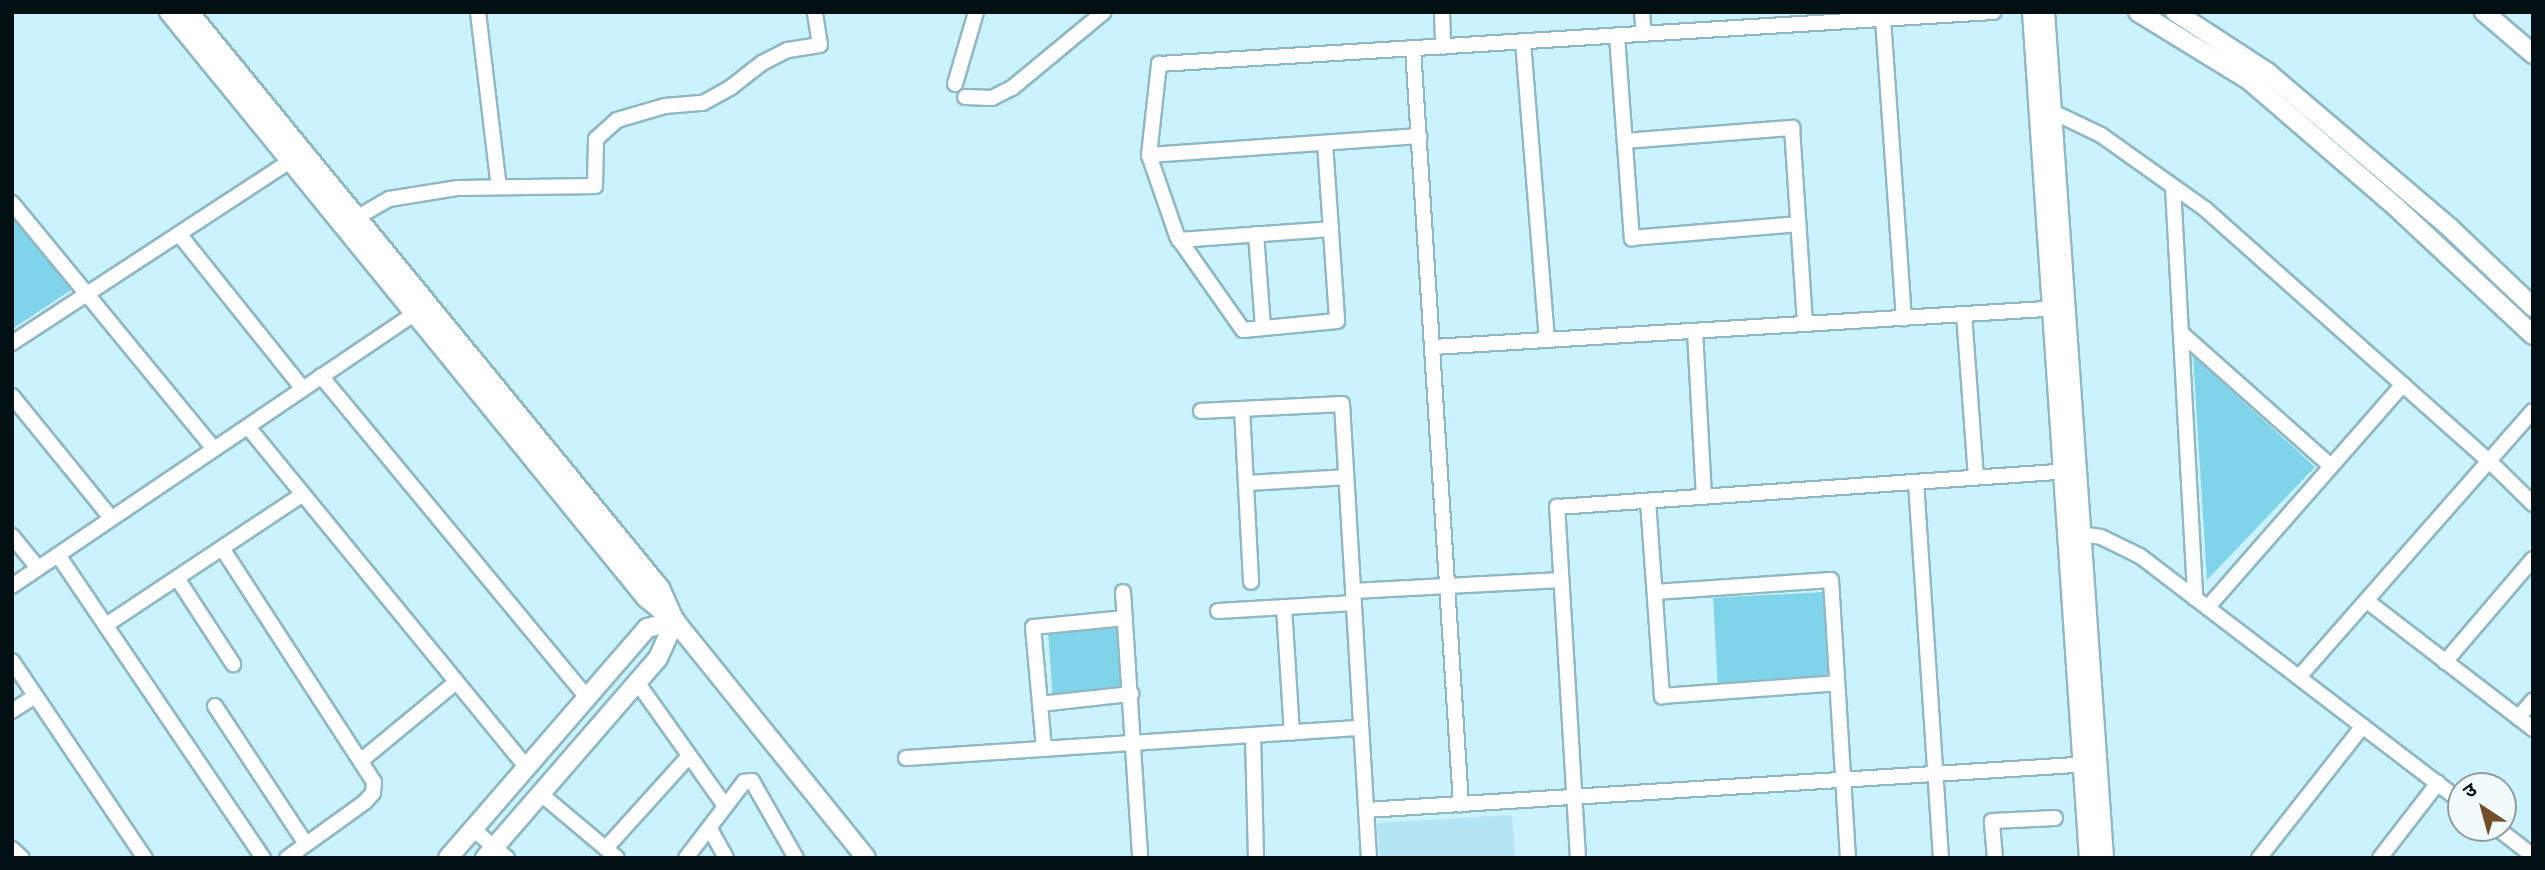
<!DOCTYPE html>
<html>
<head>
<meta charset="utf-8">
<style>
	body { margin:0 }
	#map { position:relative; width:2545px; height:870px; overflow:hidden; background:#caf3ff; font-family:"Sofia Sans Condensed","Noto Sans Devanagari",sans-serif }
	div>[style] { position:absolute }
	.built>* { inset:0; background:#b3e6f2 }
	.green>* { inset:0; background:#80d4e9; transform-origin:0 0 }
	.roads { filter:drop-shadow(2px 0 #90b8c3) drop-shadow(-2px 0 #90b8c3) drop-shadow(0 2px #90b8c3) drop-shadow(0 -2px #90b8c3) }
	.minor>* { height:14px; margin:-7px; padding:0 7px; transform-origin:7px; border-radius:7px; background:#fff }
	.tertiary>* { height:18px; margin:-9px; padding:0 9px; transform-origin:9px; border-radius:9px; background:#fff }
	span { translate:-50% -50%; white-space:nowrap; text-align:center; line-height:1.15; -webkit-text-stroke:7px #f2fafc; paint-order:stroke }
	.frame { position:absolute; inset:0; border:14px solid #020f13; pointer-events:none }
	.north { position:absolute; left:2447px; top:772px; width:70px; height:70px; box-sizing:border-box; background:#f2fafc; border:2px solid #929c9f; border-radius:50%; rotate:324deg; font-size:19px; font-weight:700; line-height:28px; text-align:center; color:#020f13 }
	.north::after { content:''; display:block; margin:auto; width:24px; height:32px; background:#734f29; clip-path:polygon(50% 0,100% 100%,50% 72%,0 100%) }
</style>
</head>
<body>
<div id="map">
	<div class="built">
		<div style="clip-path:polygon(1512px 815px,1515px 858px,1380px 858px,1377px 823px)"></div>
	</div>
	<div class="green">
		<div style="clip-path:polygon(12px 215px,71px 290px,12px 329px)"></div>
		<div style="clip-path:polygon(2193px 356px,2315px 467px,2207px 580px)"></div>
		<div style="left:1824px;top:592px;width:85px;height:111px;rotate:87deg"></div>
		<div style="left:1116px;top:627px;width:63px;height:68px;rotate:86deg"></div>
	</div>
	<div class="roads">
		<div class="minor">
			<div style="left:478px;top:12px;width:176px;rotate:83.2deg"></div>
			<div style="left:1442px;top:12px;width:35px;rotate:88deg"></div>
			<div style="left:1642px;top:12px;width:22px;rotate:85deg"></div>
			<div style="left:1883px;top:19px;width:300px;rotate:86deg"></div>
			<div style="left:1617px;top:36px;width:203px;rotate:85.8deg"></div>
			<div style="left:1632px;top:238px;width:167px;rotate:-4.8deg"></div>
			<div style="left:1523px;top:42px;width:299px;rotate:85.4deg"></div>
			<div style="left:1413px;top:48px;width:758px;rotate:86.37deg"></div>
			<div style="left:955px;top:84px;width:75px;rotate:-73.7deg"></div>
			<div style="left:965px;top:97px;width:27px;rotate:2deg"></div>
			<div style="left:992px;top:98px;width:22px;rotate:-27deg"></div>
			<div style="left:1012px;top:88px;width:119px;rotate:-39.6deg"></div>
			<div style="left:2053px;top:112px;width:53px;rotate:25.6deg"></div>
			<div style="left:2101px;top:135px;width:128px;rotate:35.4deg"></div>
			<div style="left:2205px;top:209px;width:380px;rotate:41.6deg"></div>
			<div style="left:2489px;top:461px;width:62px;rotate:44.3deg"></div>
			<div style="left:1625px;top:141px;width:168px;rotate:-4.5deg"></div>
			<div style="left:1792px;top:128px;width:196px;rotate:86.2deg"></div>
			<div style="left:1325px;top:143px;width:178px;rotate:86.1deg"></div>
			<div style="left:1337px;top:321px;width:94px;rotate:174.5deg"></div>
			<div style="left:1243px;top:330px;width:115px;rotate:-125.1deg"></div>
			<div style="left:1177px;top:236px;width:86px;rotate:-109.1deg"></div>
			<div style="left:1149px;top:155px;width:92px;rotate:-83.7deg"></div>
			<div style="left:1159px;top:64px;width:836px;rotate:-3.57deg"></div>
			<div style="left:1149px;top:155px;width:271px;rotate:-4deg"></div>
			<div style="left:2173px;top:187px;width:412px;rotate:86.9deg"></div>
			<div style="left:12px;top:203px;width:318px;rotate:50.6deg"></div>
			<div style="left:356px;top:218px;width:38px;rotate:-30deg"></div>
			<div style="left:389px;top:199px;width:70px;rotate:-9.1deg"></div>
			<div style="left:458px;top:188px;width:137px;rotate:-0.8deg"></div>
			<div style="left:595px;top:186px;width:47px;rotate:-88.8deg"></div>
			<div style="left:596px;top:139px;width:28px;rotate:-42deg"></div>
			<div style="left:617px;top:120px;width:50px;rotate:-16.3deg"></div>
			<div style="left:665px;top:106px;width:38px;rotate:-5deg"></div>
			<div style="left:703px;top:103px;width:31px;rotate:-29deg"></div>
			<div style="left:730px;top:88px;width:41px;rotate:-38deg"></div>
			<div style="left:762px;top:63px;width:29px;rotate:-27deg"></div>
			<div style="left:788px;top:50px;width:32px;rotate:-9deg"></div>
			<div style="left:820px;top:45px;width:33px;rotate:-99deg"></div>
			<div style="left:179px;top:234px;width:198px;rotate:51.3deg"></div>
			<div style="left:1256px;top:234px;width:94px;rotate:85.7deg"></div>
			<div style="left:1179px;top:240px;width:152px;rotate:-4.1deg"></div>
			<div style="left:1964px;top:314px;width:163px;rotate:85.8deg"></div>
			<div style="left:1695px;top:331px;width:166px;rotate:86.9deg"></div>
			<div style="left:2181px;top:333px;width:200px;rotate:41.6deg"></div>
			<div style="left:12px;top:343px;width:342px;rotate:-33.2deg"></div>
			<div style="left:1433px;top:347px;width:630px;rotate:-3.55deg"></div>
			<div style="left:321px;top:376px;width:418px;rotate:50.4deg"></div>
			<div style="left:12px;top:396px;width:157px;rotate:50.9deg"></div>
			<div style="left:1242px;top:409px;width:173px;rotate:87deg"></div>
			<div style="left:1201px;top:411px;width:141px;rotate:-2.8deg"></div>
			<div style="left:1342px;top:404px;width:455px;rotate:86.6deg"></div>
			<div style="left:248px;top:427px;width:441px;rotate:50.7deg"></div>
			<div style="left:1916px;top:482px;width:377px;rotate:86.2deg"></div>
			<div style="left:1246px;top:483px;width:100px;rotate:-3.4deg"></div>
			<div style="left:1648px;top:501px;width:196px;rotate:85.9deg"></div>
			<div style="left:1662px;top:696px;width:175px;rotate:-4.2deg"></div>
			<div style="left:2080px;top:534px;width:21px;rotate:8deg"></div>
			<div style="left:2101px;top:537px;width:43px;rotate:26deg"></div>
			<div style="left:2140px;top:556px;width:404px;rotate:37.4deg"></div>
			<div style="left:12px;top:536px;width:41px;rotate:50.9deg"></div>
			<div style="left:222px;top:548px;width:279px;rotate:57deg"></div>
			<div style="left:374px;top:782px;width:11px;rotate:95deg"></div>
			<div style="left:373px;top:793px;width:12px;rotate:132deg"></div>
			<div style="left:365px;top:802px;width:96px;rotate:144.3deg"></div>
			<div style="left:58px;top:555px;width:366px;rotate:55.9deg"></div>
			<div style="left:177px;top:578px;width:103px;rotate:56.9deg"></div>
			<div style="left:12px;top:586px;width:496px;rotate:-34.1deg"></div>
			<div style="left:1353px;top:591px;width:208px;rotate:-3deg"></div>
			<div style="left:1123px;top:592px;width:267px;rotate:86.3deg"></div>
			<div style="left:1655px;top:592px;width:176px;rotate:-3.9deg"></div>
			<div style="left:1831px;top:580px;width:279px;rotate:86.5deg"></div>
			<div style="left:2367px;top:601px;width:210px;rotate:37.6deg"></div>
			<div style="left:1284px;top:607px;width:126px;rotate:86.4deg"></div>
			<div style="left:2208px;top:607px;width:296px;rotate:-48.8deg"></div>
			<div style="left:1218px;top:611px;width:136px;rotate:-3.4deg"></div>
			<div style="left:1125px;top:618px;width:92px;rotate:174.4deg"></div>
			<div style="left:1033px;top:627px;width:77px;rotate:84.8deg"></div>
			<div style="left:1040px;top:704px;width:92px;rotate:-6.3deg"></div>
			<div style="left:106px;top:625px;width:233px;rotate:-33.6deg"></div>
			<div style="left:12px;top:661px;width:238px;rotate:56deg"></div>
			<div style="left:2445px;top:662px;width:135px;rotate:-49.5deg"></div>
			<div style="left:2299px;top:677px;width:354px;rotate:-48.7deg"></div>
			<div style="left:637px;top:682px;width:152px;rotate:54.6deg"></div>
			<div style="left:1040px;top:704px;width:45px;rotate:84.9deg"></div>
			<div style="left:215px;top:706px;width:165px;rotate:56.6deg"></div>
			<div style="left:12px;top:711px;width:27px;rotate:-33deg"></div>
			<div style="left:2518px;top:718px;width:23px;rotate:-50deg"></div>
			<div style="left:1253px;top:735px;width:123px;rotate:88.6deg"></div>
			<div style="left:906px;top:758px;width:456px;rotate:-3.8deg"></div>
			<div style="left:363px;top:759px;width:121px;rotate:-39.6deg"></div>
			<div style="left:541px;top:794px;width:99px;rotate:40.1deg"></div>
			<div style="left:1366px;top:810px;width:727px;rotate:-3.63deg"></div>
			<div style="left:2497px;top:828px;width:46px;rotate:37.9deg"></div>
			<div style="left:473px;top:829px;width:45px;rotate:40.5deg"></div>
			<div style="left:710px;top:829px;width:33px;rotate:61deg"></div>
			<div style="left:606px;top:848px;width:124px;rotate:-47.9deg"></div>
			<div style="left:12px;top:849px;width:13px;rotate:42deg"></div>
			<div style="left:686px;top:858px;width:96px;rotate:-52.7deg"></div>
			<div style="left:744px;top:782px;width:8px;rotate:-7deg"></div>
			<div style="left:752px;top:781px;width:89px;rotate:60.3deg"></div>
			<div style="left:1578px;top:858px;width:352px;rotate:-93.4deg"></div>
			<div style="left:1557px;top:507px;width:515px;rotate:-4.01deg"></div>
			<div style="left:1995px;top:858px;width:37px;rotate:-95deg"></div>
			<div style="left:1992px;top:821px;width:63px;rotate:-2.7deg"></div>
			<div style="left:2259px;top:858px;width:168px;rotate:-51.8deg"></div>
			<div style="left:2380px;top:858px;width:95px;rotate:-52.3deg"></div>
		</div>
		<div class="tertiary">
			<div style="left:169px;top:12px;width:756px;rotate:50.85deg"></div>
			<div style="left:646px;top:598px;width:33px;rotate:39deg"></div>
			<div style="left:189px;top:12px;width:744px;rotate:50.73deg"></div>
			<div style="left:660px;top:588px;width:36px;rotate:66deg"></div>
			<div style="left:675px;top:621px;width:304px;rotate:51.1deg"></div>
			<div style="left:2032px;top:12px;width:848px;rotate:86.15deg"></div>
			<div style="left:2045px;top:12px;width:848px;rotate:86.01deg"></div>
			<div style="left:2138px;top:12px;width:132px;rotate:31.6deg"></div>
			<div style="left:2250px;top:81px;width:193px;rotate:40.8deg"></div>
			<div style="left:2396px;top:207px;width:187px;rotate:43.1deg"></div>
			<div style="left:2175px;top:12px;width:110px;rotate:33.1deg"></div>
			<div style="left:2267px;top:72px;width:239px;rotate:40.4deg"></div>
			<div style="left:2449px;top:227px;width:116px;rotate:43.6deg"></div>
			<div style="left:2484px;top:12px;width:65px;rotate:40.6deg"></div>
			<div style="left:448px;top:858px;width:304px;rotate:-49.1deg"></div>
			<div style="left:647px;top:628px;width:29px;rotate:-14deg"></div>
			<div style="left:485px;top:858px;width:264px;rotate:-49.1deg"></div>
			<div style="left:658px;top:658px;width:41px;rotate:-65.3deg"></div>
		</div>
	</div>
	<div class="frame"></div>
	<div class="north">उ</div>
</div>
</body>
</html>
